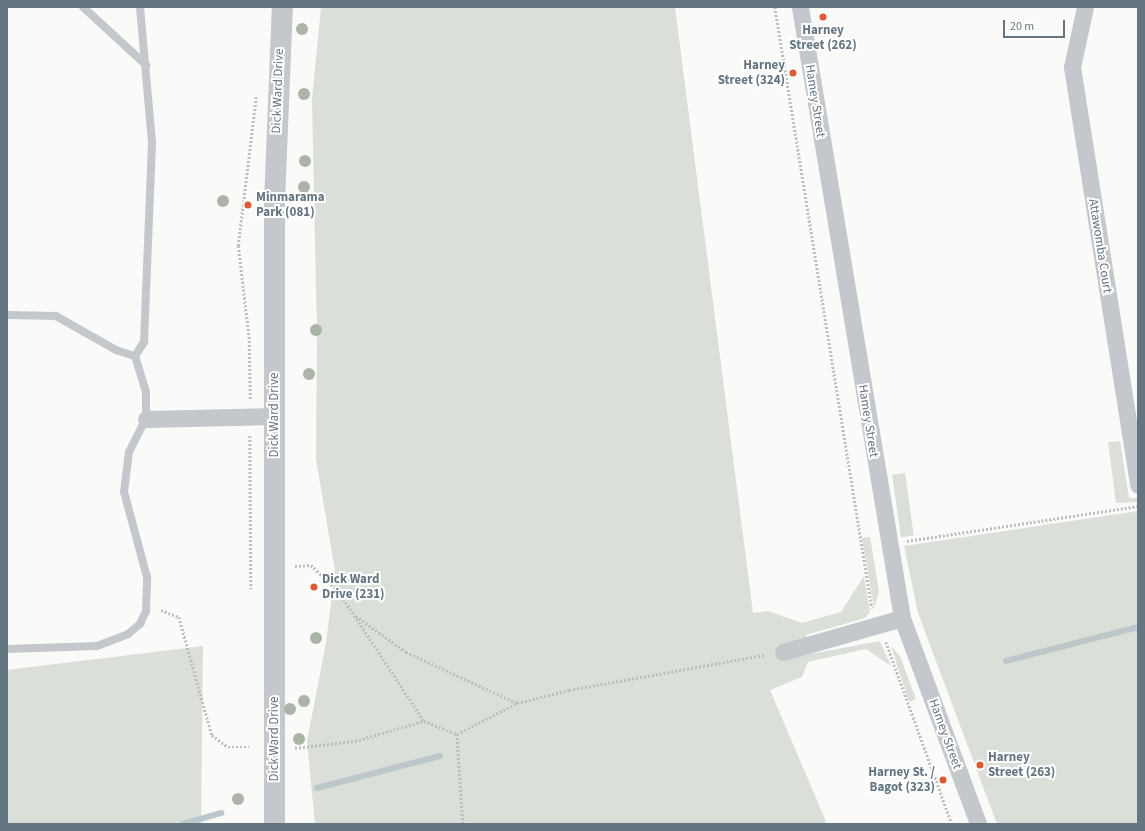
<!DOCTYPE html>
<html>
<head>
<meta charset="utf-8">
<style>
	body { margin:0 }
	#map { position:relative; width:1145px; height:831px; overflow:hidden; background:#fafaf8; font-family:"Source Sans 3",sans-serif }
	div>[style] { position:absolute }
	.green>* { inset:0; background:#dadfd7; transform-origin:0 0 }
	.stream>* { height:6px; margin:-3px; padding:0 3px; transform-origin:3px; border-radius:3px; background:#bbc7cb }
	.path>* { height:2.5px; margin-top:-1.25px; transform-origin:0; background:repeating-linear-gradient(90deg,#bbbfc2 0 2px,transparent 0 4px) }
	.service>* { height:8px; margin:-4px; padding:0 4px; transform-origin:4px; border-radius:4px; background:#c3c8cc }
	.minor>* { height:17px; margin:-8.5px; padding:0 8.5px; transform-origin:8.5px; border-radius:8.5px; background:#c3c8cc }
	.tertiary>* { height:21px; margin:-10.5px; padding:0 10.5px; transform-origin:10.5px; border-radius:10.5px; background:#c3c8cc }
	.tertiary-bridge>* { height:21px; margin:-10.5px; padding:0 10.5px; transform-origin:10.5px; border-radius:10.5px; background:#c3c8cc }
	.trees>* { width:12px; height:12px; margin:-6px; border-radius:50%; background:#aab4a7 }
	.dots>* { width:11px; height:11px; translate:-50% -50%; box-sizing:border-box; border:2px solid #fff; border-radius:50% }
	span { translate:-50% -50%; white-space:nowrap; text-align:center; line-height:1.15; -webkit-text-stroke:4px #fff; paint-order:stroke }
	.poi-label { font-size:13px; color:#657683; font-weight:700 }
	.right { translate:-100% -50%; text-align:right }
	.left { translate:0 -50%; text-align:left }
	.street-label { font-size:13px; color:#657683 }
	.frame { position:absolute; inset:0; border:8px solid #657683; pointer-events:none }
	.scale { position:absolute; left:1003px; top:20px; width:62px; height:18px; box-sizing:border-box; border:2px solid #657683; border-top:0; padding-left:5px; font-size:12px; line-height:14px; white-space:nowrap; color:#657683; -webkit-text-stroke:3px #fff; paint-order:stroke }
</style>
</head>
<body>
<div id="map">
	<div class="green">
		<div style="clip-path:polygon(321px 7px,675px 7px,753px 613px,768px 611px,802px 623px,841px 612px,864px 576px,870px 612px,865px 618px,806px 635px,811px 654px,880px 641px,891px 666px,866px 649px,808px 662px,802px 677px,770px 690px,827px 824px,315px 824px,307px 741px,326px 643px,335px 571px,316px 459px,317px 335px,312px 99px)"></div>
		<div style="clip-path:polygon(1120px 441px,1129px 498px,1138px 498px,1138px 502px,1116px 503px,1108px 442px)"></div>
		<div style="left:905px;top:473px;width:63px;height:13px;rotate:82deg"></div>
		<div style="clip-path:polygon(1138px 511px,1138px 824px,997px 824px,918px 613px,904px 546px)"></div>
		<div style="clip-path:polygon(870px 537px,879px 592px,874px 608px,862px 538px)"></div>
		<div style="clip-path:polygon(203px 646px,201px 824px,7px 824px,7px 670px)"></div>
		<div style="clip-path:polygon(891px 646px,900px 656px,916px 699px,909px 702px)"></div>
	</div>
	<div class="stream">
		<div style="left:1006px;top:661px;width:136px;rotate:-14.4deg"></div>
		<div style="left:317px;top:788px;width:127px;rotate:-14.6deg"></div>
		<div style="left:183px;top:824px;width:40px;rotate:-16deg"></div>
	</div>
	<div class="path">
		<div style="left:775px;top:7px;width:609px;rotate:80.83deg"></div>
		<div style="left:250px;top:399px;width:60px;rotate:-91deg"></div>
		<div style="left:249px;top:339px;width:94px;rotate:-96.7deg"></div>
		<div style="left:238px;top:246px;width:150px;rotate:-83.1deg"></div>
		<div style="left:250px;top:436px;width:153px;rotate:89.6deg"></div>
		<div style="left:907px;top:541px;width:234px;rotate:-8.6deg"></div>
		<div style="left:295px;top:566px;width:16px;rotate:-4deg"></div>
		<div style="left:311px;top:565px;width:39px;rotate:44deg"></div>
		<div style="left:339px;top:592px;width:154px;rotate:56.6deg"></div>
		<div style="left:161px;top:610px;width:19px;rotate:21deg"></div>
		<div style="left:179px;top:617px;width:123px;rotate:74.4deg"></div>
		<div style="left:212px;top:735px;width:20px;rotate:37deg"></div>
		<div style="left:228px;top:747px;width:21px"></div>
		<div style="left:356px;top:616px;width:62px;rotate:35.8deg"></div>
		<div style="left:406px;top:652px;width:122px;rotate:24.7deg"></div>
		<div style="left:886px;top:642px;width:194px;rotate:70.1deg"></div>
		<div style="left:457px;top:734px;width:68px;rotate:-27.3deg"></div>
		<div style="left:517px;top:703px;width:54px;rotate:-14deg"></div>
		<div style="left:569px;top:690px;width:198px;rotate:-10.2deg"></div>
		<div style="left:457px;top:734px;width:90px;rotate:86.2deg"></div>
		<div style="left:295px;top:748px;width:60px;rotate:-6.7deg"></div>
		<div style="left:355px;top:741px;width:72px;rotate:-16.2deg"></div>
		<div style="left:424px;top:721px;width:35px;rotate:22deg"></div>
	</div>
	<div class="service">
		<div style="left:83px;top:7px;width:86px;rotate:42.6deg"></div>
		<div style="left:7px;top:315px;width:49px;rotate:1.2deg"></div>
		<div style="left:56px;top:316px;width:69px;rotate:29.5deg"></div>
		<div style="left:116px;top:350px;width:20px;rotate:18deg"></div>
		<div style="left:135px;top:356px;width:17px;rotate:-57deg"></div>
		<div style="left:144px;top:342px;width:200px;rotate:-87.7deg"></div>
		<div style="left:152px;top:142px;width:136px;rotate:-95.1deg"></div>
		<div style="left:7px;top:649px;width:90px;rotate:-1.9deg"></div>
		<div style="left:97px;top:646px;width:33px;rotate:-21deg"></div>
		<div style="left:128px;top:634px;width:16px;rotate:-40deg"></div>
		<div style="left:140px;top:624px;width:14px;rotate:-65deg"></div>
		<div style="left:146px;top:611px;width:34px;rotate:-88deg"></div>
		<div style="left:147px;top:577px;width:88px;rotate:-105.1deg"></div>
		<div style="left:124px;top:492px;width:40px;rotate:-82.9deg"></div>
		<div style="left:129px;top:452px;width:37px;rotate:-63deg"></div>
		<div style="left:146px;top:419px;width:27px;rotate:-90deg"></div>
		<div style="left:146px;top:392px;width:38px;rotate:-107deg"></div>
	</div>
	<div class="minor">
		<div style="left:800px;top:7px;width:619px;rotate:80.52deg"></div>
		<div style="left:902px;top:618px;width:220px;rotate:69.7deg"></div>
		<div style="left:1085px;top:7px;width:61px;rotate:102.2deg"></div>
		<div style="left:1072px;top:67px;width:423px;rotate:81deg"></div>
		<div style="left:146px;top:419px;width:128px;rotate:-1.3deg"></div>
		<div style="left:783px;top:652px;width:124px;rotate:-15.9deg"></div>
	</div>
	<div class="tertiary">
		<div style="left:274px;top:733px;width:531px;rotate:-90deg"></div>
		<div style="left:274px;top:202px;width:195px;rotate:-87.7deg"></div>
		<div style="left:274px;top:764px;width:60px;rotate:90deg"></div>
	</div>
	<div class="tertiary-bridge">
		<div style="left:274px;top:733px;width:31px;rotate:90deg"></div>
	</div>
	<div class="trees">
		<div style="left:302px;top:29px"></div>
		<div style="left:304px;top:94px"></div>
		<div style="left:305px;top:161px"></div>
		<div style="left:304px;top:187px"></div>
		<div style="left:223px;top:201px"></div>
		<div style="left:316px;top:330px"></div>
		<div style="left:309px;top:374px"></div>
		<div style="left:316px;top:638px"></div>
		<div style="left:304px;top:701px"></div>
		<div style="left:290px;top:709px"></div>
		<div style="left:299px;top:739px"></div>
		<div style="left:238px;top:799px"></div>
	</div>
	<div class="dots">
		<div style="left:823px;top:17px;background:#e4572e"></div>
		<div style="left:793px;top:73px;background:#e4572e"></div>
		<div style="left:248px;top:205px;background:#e4572e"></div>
		<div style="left:314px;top:587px;background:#e4572e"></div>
		<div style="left:980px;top:765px;background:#e4572e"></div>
		<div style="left:943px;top:780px;background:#e4572e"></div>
	</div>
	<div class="poi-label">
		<span style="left:823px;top:38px">Harney<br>Street (262)</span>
		<span class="right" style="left:785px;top:73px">Harney<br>Street (324)</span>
		<span class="left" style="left:256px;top:205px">Minmarama<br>Park (081)</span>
		<span class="left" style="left:322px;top:587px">Dick Ward<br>Drive (231)</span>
		<span class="left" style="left:988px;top:765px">Harney<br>Street (263)</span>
		<span class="right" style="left:935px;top:780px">Harney St. /<br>Bagot (323)</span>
	</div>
	<div class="street-label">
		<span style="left:278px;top:91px;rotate:-88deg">Dick Ward Drive</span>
		<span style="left:815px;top:101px;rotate:81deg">Hamey Street</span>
		<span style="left:1100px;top:246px;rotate:81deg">Attawomba Court</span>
		<span style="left:274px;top:415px;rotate:-90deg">Dick Ward Drive</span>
		<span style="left:868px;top:421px;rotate:81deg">Hamey Street</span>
		<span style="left:945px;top:734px;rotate:70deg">Hamey Street</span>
		<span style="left:274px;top:739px;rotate:-90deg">Dick Ward Drive</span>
	</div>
	<div class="frame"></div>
	<div class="scale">20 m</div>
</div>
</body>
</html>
